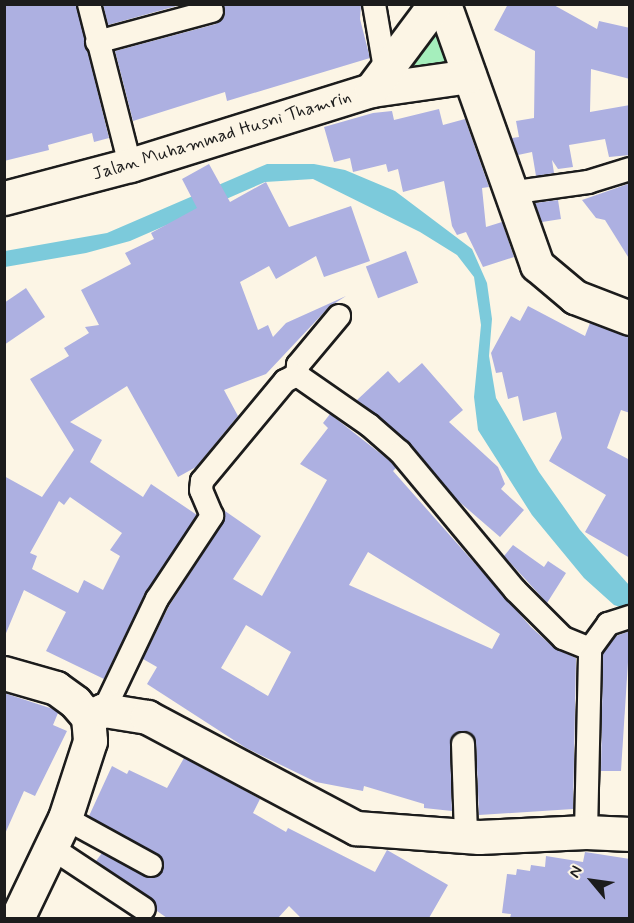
<!DOCTYPE html>
<html>
<head>
<meta charset="utf-8">
<style>
	body { margin:0 }
	#map { position:relative; width:634px; height:923px; overflow:hidden; background:#fcf5e5; font-family:Mynerve,sans-serif }
	div>[style] { position:absolute }
	.green>* { inset:0; background:#a5eebc }
	.water>* { inset:0; background:#7ccadb }
	.building>* { inset:0; background:#adb0e1; transform-origin:0 0 }
	.roads { filter:drop-shadow(2px 0 #1c1c1c) drop-shadow(-2px 0 #1c1c1c) drop-shadow(0 2px #1c1c1c) drop-shadow(0 -2px #1c1c1c) }
	.street>* { height:22px; margin:-11px; padding:0 11px; transform-origin:11px; border-radius:11px; background:#fcf5e5 }
	.secondary>* { height:33px; margin:-16.5px; padding:0 16.5px; transform-origin:16.5px; border-radius:16.5px; background:#fcf5e5 }
	.primary>* { height:33px; margin:-16.5px; padding:0 16.5px; transform-origin:16.5px; border-radius:16.5px; background:#fcf5e5 }
	span { translate:-50% -50%; white-space:nowrap; text-align:center; line-height:1.15; -webkit-text-stroke:5px #fcf5e5; paint-order:stroke }
	.street-label { font-size:18px; color:#1c1c1c }
	.frame { position:absolute; inset:0; border:6px solid #1c1c1c; pointer-events:none }
	.north { position:absolute; left:562px; top:851px; width:60px; height:60px; -webkit-text-stroke:4px #fcf5e5; paint-order:stroke; rotate:299deg; font-size:16px; font-weight:700; line-height:24px; text-align:center; color:#1c1c1c }
	.north::after { content:''; display:block; margin:auto; width:21px; height:27px; background:#1c1c1c; clip-path:polygon(50% 0,100% 100%,50% 72%,0 100%) }
</style>
</head>
<body>
<div id="map">
	<div class="green">
		<div style="clip-path:polygon(434px 19px,451px 61px,396px 72px)"></div>
	</div>
	<div class="water">
		<div style="clip-path:polygon(267px 164px,314px 164px,345px 170px,395px 191px,472px 249px,487px 283px,492px 319px,489px 356px,496px 398px,539px 472px,580px 530px,629px 585px,629px 610px,614px 605px,584px 578px,532px 515px,478px 430px,474px 397px,481px 325px,474px 277px,457px 255px,420px 232px,313px 179px,265px 182px,130px 241px,86px 253px,5px 267px,5px 251px,107px 233px)"></div>
	</div>
	<div class="building">
		<div style="clip-path:polygon(4px 4px,76px 4px,109px 138px,94px 142px,92px 133px,48px 145px,49px 150px,4px 161px)"></div>
		<div style="clip-path:polygon(103px 4px,184px 4px,108px 25px)"></div>
		<div style="clip-path:polygon(223px 4px,361px 4px,360px 19px,370px 58px,227px 101px,225px 92px,133px 121px,115px 51px,216px 24px,225px 15px)"></div>
		<div style="clip-path:polygon(508px 4px,552px 4px,597px 29px,599px 21px,630px 28px,630px 79px,591px 69px,590px 112px,630px 105px,630px 155px,609px 157px,605px 139px,569px 145px,573px 167px,558px 169px,552px 160px,554px 173px,536px 176px,532px 152px,518px 155px,512px 138px,519px 137px,516px 121px,534px 118px,535px 51px,494px 30px)"></div>
		<div style="clip-path:polygon(439px 109px,443px 125px,465px 119px,489px 187px,482px 188px,486px 227px,502px 222px,514px 257px,483px 267px,466px 232px,457px 235px,452px 226px,444px 181px,403px 192px,398px 169px,388px 172px,386px 164px,353px 172px,350px 158px,334px 162px,324px 127px,373px 113px,392px 111px,394px 120px)"></div>
		<div style="clip-path:polygon(evenodd,209px 164px,230px 202px,266px 182px,289px 227px,351px 206px,370px 261px,324px 277px,316px 256px,276px 279px,269px 266px,240px 282px,258px 330px,268px 325px,273px 337px,286px 323px,346px 296px,329px 307px,266px 374px,224px 390px,238px 416px,196px 467px,178px 477px,127px 386px,70px 422px,102px 440px,90px 462px,143px 497px,151px 484px,197px 515px,145px 593px,104px 679px,46px 651px,66px 612px,24px 590px,4px 638px,4px 476px,42px 497px,74px 450px,30px 379px,69px 356px,64px 348px,89px 333px,85px 327px,99px 325px,81px 290px,131px 264px,125px 253px,154px 239px,151px 233px,197px 208px,182px 179px,209px 164px,70px 497px,122px 533px,110px 550px,120px 556px,103px 590px,84px 580px,78px 593px,32px 569px,37px 556px,30px 553px,59px 501px,64px 505px,70px 497px)"></div>
		<div style="clip-path:polygon(628px 184px,630px 185px,630px 260px,605px 220px,596px 218px,582px 200px)"></div>
		<div style="clip-path:polygon(558px 200px,561px 219px,542px 222px,535px 203px)"></div>
		<div style="left:406px;top:251px;width:34px;height:43px;rotate:69deg"></div>
		<div style="clip-path:polygon(26px 288px,45px 317px,4px 345px,4px 303px)"></div>
		<div style="clip-path:polygon(528px 306px,585px 336px,590px 323px,630px 336px,630px 413px,621px 410px,607px 448px,630px 460px,630px 558px,585px 532px,606px 495px,549px 461px,562px 438px,556px 412px,523px 421px,518px 396px,508px 399px,502px 372px,496px 373px,491px 353px,511px 316px,520px 321px)"></div>
		<div style="clip-path:polygon(422px 363px,463px 410px,449px 422px,498px 467px,505px 484px,501px 489px,524px 510px,500px 537px,456px 499px,409px 442px,357px 400px,388px 371px,399px 383px)"></div>
		<div style="clip-path:polygon(evenodd,330px 414px,390px 461px,396px 468px,393px 471px,531px 627px,554px 648px,576px 658px,573px 809px,479px 815px,476px 743px,470px 732px,463px 731px,455px 733px,450px 744px,452px 811px,424px 808px,424px 804px,364px 786px,363px 791px,316px 782px,246px 748px,147px 684px,157px 667px,143px 659px,169px 606px,223px 523px,225px 511px,261px 536px,233px 579px,262px 596px,327px 480px,300px 464px,328px 428px,323px 423px,330px 414px,368px 552px,500px 634px,492px 649px,349px 585px,368px 552px,330px 414px,246px 625px,291px 652px,268px 696px,221px 668px,246px 625px)"></div>
		<div style="clip-path:polygon(513px 545px,544px 567px,548px 561px,566px 573px,547px 603px,504px 556px)"></div>
		<div style="clip-path:polygon(630px 631px,621px 771px,601px 771px,603px 653px,616px 636px)"></div>
		<div style="clip-path:polygon(4px 693px,53px 709px,58px 713px,53px 725px,67px 731px,35px 796px,24px 791px,4px 836px)"></div>
		<div style="clip-path:polygon(184px 758px,260px 799px,253px 813px,286px 832px,288px 828px,375px 872px,387px 850px,448px 885px,429px 918px,301px 918px,289px 906px,278px 918px,167px 918px,157px 911px,151px 898px,96px 861px,102px 853px,152px 878px,163px 871px,162px 858px,89px 816px,112px 766px,127px 774px,129px 770px,167px 788px)"></div>
		<div style="clip-path:polygon(585px 852px,630px 859px,630px 918px,510px 918px,511px 914px,502px 913px,507px 874px,516px 875px,517px 869px,530px 871px,531px 865px,545px 867px,546px 856px,583px 862px)"></div>
	</div>
	<div class="roads">
		<div class="street">
			<div style="left:89px;top:4px;width:166px;rotate:75.7deg"></div>
			<div style="left:374px;top:4px;width:71px;rotate:80.3deg"></div>
			<div style="left:97px;top:42px;width:119px;rotate:-15.1deg"></div>
			<div style="left:509px;top:193px;width:80px;rotate:-7.9deg"></div>
			<div style="left:588px;top:182px;width:44px;rotate:-17.2deg"></div>
			<div style="left:297px;top:375px;width:10px;rotate:-84deg"></div>
			<div style="left:298px;top:365px;width:64px;rotate:-50.1deg"></div>
			<div style="left:104px;top:710px;width:123px;rotate:-64.5deg"></div>
			<div style="left:157px;top:599px;width:100px;rotate:-56.5deg"></div>
			<div style="left:212px;top:516px;width:28px;rotate:-113deg"></div>
			<div style="left:201px;top:490px;width:9px;rotate:-84deg"></div>
			<div style="left:202px;top:481px;width:130px;rotate:-50.3deg"></div>
			<div style="left:285px;top:381px;width:13px;rotate:-27deg"></div>
			<div style="left:297px;top:375px;width:88px;rotate:34.8deg"></div>
			<div style="left:369px;top:425px;width:41px;rotate:41.1deg"></div>
			<div style="left:400px;top:452px;width:180px;rotate:50.2deg"></div>
			<div style="left:515px;top:590px;width:68px;rotate:45deg"></div>
			<div style="left:563px;top:638px;width:29px;rotate:22deg"></div>
			<div style="left:463px;top:744px;width:92px;rotate:88.1deg"></div>
			<div style="left:65px;top:818px;width:98px;rotate:28.7deg"></div>
			<div style="left:586px;top:832px;width:183px;rotate:-88.7deg"></div>
			<div style="left:590px;top:649px;width:31px;rotate:-54deg"></div>
			<div style="left:608px;top:624px;width:23px;rotate:-18deg"></div>
			<div style="left:52px;top:848px;width:110px;rotate:33.5deg"></div>
		</div>
		<div class="secondary">
			<div style="left:444px;top:4px;width:277px;rotate:70.4deg"></div>
			<div style="left:537px;top:265px;width:50px;rotate:40.1deg"></div>
			<div style="left:575px;top:297px;width:59px;rotate:20.9deg"></div>
			<div style="left:371px;top:90px;width:99px;rotate:-8.1deg"></div>
			<div style="left:4px;top:673px;width:54px;rotate:16.1deg"></div>
			<div style="left:56px;top:688px;width:24px;rotate:36deg"></div>
			<div style="left:75px;top:702px;width:20px;rotate:49deg"></div>
			<div style="left:88px;top:717px;width:24px;rotate:85deg"></div>
			<div style="left:90px;top:741px;width:81px;rotate:108deg"></div>
			<div style="left:65px;top:818px;width:111px;rotate:115.6deg"></div>
			<div style="left:88px;top:717px;width:17px;rotate:-24deg"></div>
			<div style="left:104px;top:710px;width:44px;rotate:9.2deg"></div>
			<div style="left:147px;top:717px;width:237px;rotate:28deg"></div>
			<div style="left:356px;top:828px;width:123px;rotate:4.2deg"></div>
			<div style="left:479px;top:837px;width:107px;rotate:-2.7deg"></div>
			<div style="left:586px;top:832px;width:44px;rotate:2.6deg"></div>
		</div>
		<div class="primary">
			<div style="left:4px;top:198px;width:130px;rotate:-14.7deg"></div>
			<div style="left:130px;top:165px;width:252px;rotate:-17.3deg"></div>
			<div style="left:371px;top:90px;width:107px;rotate:-53.3deg"></div>
		</div>
	</div>
	<div class="street-label">
		<span style="left:222px;top:136px;rotate:-17deg">Jalan Muhammad Husni Thamrin</span>
	</div>
	<div class="frame"></div>
	<div class="north">N</div>
</div>
</body>
</html>
